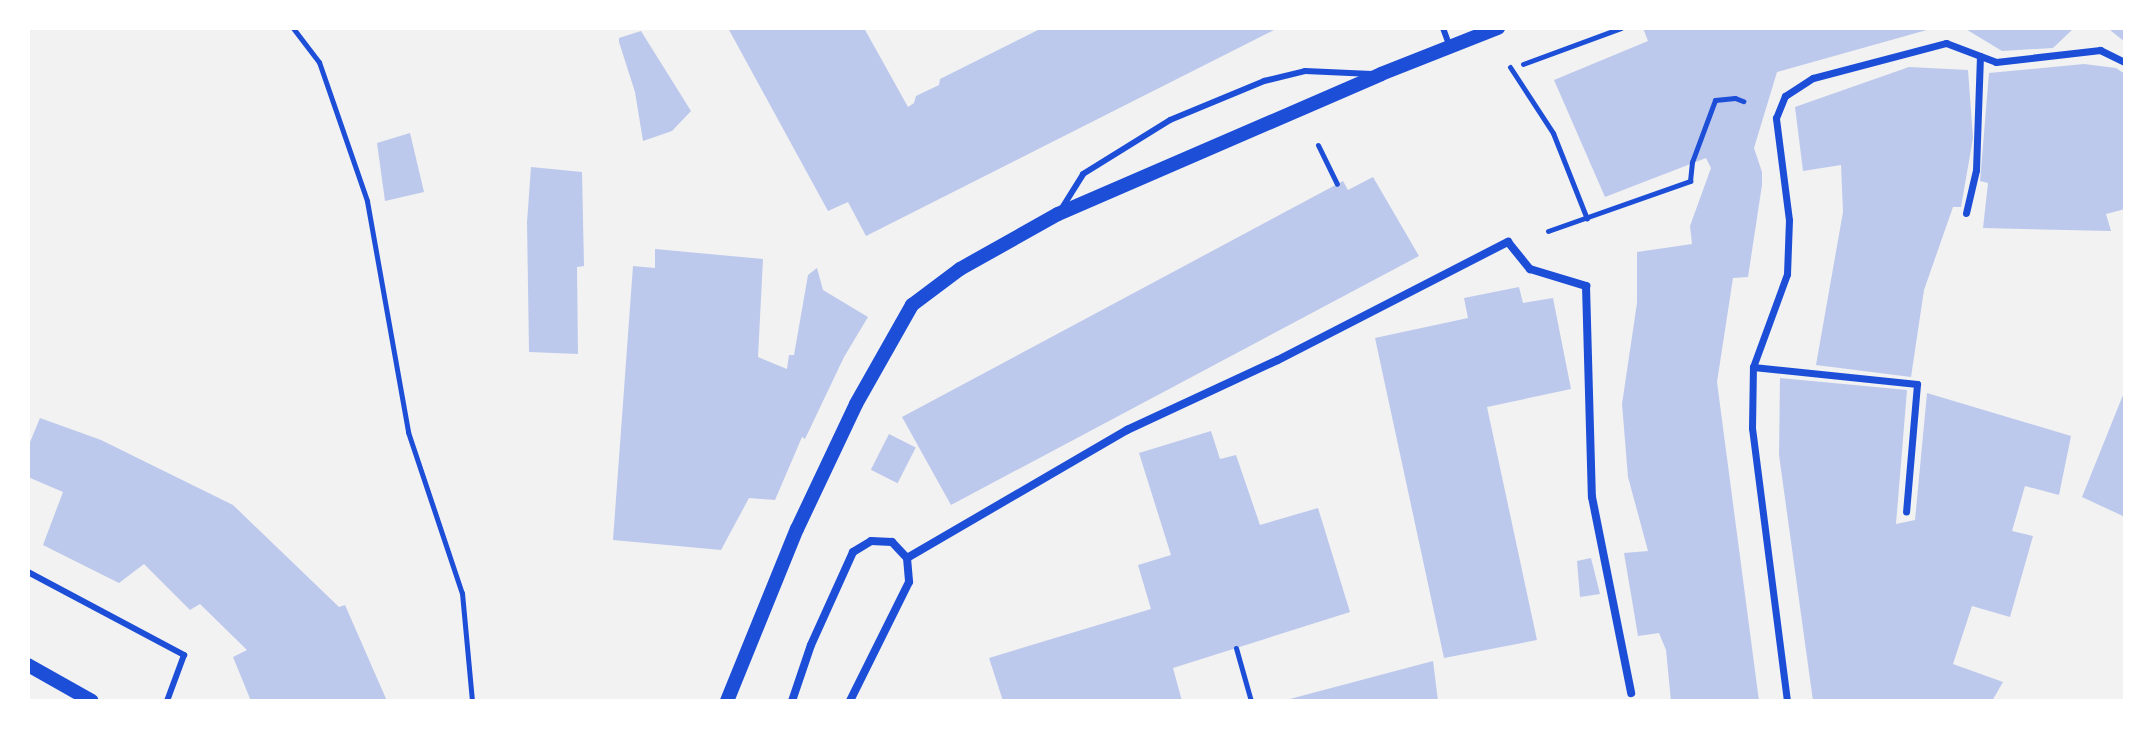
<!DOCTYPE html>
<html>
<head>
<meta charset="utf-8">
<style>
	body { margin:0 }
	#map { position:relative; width:2153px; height:729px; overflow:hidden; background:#f2f2f2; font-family:"Golos Text",sans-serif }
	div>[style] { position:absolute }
	.building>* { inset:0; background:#bdc9ec; transform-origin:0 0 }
	.path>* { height:5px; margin:-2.5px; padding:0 2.5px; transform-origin:2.5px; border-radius:2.5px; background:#1d4ed8 }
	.service>* { height:6px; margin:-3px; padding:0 3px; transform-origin:3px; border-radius:3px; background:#1d4ed8 }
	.pedestrian>* { height:7px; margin:-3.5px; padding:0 3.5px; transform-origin:3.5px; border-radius:3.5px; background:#1d4ed8 }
	.minor>* { height:8px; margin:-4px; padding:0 4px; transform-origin:4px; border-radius:4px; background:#1d4ed8 }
	.tertiary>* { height:14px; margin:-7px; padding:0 7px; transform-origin:7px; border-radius:7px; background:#1d4ed8 }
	span { translate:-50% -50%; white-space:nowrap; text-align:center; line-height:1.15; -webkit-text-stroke:6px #fff; paint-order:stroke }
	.frame { position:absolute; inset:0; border:30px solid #fff; pointer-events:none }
</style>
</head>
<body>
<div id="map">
	<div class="building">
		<div style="clip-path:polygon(728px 28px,864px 28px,908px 107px,914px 103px,916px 96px,939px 85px,940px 79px,1042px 28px,1278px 28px,866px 236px,848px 202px,828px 211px)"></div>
		<div style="clip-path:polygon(1643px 28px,1934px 28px,1777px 72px,1754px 148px,1762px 172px,1762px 185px,1748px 277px,1733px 278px,1717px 382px,1759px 701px,1671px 701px,1666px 650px,1659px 633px,1638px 636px,1624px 553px,1648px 551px,1628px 477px,1622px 404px,1637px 303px,1637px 252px,1692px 244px,1690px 226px,1711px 168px,1706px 158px,1605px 197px,1554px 80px,1648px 41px)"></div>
		<div style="clip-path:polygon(1964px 28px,2074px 28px,2053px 48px,2002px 51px)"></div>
		<div style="clip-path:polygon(2112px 28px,2125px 28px,2125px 42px,2110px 30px)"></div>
		<div style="clip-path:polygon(641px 31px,691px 111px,672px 131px,643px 141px,635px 92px,619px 42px,619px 38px)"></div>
		<div style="clip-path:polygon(2084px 64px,2116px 68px,2125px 74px,2125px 209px,2106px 214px,2111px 231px,1983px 228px,1988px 183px,1980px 181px,1989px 73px)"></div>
		<div style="clip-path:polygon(1909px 67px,1968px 70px,1973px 138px,1961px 207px,1953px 207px,1924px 290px,1911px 377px,1816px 365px,1843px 212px,1841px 165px,1803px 171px,1795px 107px)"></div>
		<div style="clip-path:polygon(410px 133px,424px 192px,385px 201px,377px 143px)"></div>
		<div style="clip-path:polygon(531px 167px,582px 172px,584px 266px,577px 267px,578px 354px,529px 352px,527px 222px)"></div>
		<div style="clip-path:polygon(1373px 177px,1419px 256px,951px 505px,902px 417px,1343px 181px,1348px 190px)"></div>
		<div style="clip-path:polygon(655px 249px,763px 259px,758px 357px,787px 369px,789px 355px,794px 355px,808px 275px,817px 268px,823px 290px,868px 317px,844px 357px,805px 439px,802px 437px,775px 500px,749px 498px,721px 550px,613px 540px,633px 266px,655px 268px)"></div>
		<div style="clip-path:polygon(1519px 287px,1523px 303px,1553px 298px,1571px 389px,1487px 407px,1537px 640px,1444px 658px,1375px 338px,1468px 318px,1464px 298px)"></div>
		<div style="clip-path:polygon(1780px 378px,1907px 390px,1896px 524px,1915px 520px,1927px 393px,2071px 436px,2059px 495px,2025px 486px,2012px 531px,2033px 536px,2010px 617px,1972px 606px,1953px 664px,2003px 682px,1992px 701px,1813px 701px,1779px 455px)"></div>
		<div style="clip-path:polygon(2125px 390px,2125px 517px,2082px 497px)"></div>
		<div style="clip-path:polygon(40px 418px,101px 440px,233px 505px,339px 607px,345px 605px,387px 701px,251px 701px,233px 657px,247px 650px,200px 604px,190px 610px,144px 564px,119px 583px,43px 545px,63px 492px,28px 477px,28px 447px)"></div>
		<div style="clip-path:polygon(1211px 431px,1220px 459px,1236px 455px,1260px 525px,1318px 508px,1350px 612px,1173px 668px,1182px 701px,1003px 701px,989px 658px,1151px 609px,1138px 565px,1171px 555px,1139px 453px)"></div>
		<div style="left:889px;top:434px;width:30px;height:40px;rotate:27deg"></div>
		<div style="clip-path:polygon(1591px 558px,1600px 594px,1580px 597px,1577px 561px)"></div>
		<div style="clip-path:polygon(1433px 661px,1438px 701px,1286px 701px,1286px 700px)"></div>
	</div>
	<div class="path">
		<div style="left:293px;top:28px;width:43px;rotate:52.6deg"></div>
		<div style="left:319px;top:62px;width:147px;rotate:70.9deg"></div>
		<div style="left:367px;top:201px;width:235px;rotate:79.9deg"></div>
		<div style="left:408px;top:432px;width:170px;rotate:71.5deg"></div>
		<div style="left:462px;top:593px;width:108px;rotate:84.7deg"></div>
		<div style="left:1523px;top:64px;width:104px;rotate:-20.2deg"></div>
		<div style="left:1510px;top:67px;width:79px;rotate:56.9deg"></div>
		<div style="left:1553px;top:133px;width:92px;rotate:68.4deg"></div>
		<div style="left:1318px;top:145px;width:43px;rotate:64deg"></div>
		<div style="left:1548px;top:231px;width:151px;rotate:-19.4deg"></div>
		<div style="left:1690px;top:181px;width:19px;rotate:-84deg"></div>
		<div style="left:1692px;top:162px;width:66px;rotate:-69.6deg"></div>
		<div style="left:1715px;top:100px;width:20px;rotate:-6deg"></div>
		<div style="left:1735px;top:98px;width:9px;rotate:21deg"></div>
		<div style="left:1236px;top:648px;width:55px;rotate:74.2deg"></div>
	</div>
	<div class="service">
		<div style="left:1443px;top:28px;width:20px;rotate:70deg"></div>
		<div style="left:1062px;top:208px;width:40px;rotate:-58deg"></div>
		<div style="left:1083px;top:174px;width:102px;rotate:-31.8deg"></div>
		<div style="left:1170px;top:120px;width:102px;rotate:-22.5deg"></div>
		<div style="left:1264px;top:81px;width:42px;rotate:-13.7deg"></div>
		<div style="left:1305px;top:71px;width:67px;rotate:2.6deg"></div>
		<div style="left:28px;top:572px;width:177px;rotate:28deg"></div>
		<div style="left:184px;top:655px;width:49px;rotate:110.3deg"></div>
	</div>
	<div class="pedestrian">
		<div style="left:1966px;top:213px;width:44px;rotate:-76.9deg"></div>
		<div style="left:1976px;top:170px;width:114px;rotate:-88deg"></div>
		<div style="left:1753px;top:367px;width:165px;rotate:5.9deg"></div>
		<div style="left:1917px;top:384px;width:128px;rotate:94.9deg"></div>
		<div style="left:1787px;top:701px;width:275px;rotate:-97.3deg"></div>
		<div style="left:1752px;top:428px;width:61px;rotate:-89.1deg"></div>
		<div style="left:1753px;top:367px;width:99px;rotate:-69.9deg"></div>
		<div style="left:1787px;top:274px;width:54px;rotate:-87.9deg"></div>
		<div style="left:1789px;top:220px;width:103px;rotate:-97.3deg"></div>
		<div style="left:1776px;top:118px;width:24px;rotate:-68deg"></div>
		<div style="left:1785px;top:96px;width:33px;rotate:-33deg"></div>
		<div style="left:1813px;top:78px;width:138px;rotate:-14.7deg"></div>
		<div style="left:1946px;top:43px;width:53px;rotate:20.8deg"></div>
		<div style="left:1996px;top:62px;width:105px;rotate:-6.6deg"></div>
		<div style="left:2100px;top:50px;width:28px;rotate:26deg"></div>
	</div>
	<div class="minor">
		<div style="left:907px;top:558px;width:255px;rotate:-30.2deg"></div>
		<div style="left:1127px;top:430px;width:166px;rotate:-24.9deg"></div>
		<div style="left:1278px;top:360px;width:259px;rotate:-27.2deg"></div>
		<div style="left:1508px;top:242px;width:35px;rotate:51deg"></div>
		<div style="left:1530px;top:269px;width:59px;rotate:16.9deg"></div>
		<div style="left:1586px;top:286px;width:211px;rotate:88.4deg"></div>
		<div style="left:1592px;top:497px;width:200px;rotate:78.7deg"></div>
		<div style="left:792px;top:701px;width:59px;rotate:-71.3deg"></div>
		<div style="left:811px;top:645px;width:102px;rotate:-65.7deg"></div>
		<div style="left:853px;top:552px;width:21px;rotate:-31deg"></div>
		<div style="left:871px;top:541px;width:21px;rotate:3deg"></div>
		<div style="left:892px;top:542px;width:22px;rotate:47deg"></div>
		<div style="left:907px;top:558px;width:24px;rotate:85deg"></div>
		<div style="left:909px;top:582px;width:133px;rotate:116.4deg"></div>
	</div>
	<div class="tertiary">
		<div style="left:28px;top:665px;width:73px;rotate:29.4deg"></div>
		<div style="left:727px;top:701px;width:186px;rotate:-67.9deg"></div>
		<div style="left:797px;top:529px;width:138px;rotate:-64.7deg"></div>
		<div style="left:856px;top:404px;width:114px;rotate:-60.5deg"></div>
		<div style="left:912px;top:305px;width:60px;rotate:-36.9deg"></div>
		<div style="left:960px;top:269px;width:112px;rotate:-29.3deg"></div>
		<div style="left:1058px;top:214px;width:352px;rotate:-23.4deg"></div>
		<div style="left:1381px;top:74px;width:126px;rotate:-21.5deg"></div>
	</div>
	<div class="frame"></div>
</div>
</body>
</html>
